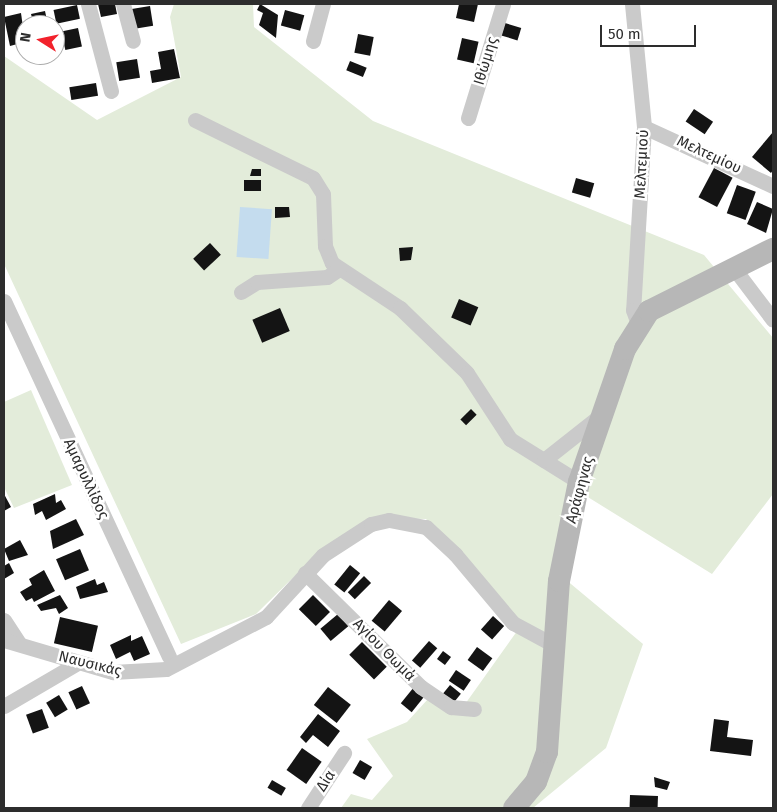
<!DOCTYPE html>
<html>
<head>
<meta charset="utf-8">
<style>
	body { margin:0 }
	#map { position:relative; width:777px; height:812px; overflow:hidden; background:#fff; font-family:"Fira Sans",sans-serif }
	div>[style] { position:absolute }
	.green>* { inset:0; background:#e3ecda }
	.water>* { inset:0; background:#c4dcee; transform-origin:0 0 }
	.building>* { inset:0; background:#141414; transform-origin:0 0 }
	.minor>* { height:15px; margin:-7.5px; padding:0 7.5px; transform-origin:7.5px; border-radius:7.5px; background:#cacaca }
	.secondary>* { height:22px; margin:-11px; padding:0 11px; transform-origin:11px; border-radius:11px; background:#b7b7b7 }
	span { translate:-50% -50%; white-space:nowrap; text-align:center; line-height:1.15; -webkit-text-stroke:5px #fff; paint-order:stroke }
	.street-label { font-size:15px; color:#2d2d2d }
	.frame { position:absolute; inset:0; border:5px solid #2d2d2d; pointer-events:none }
	.north { position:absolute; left:15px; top:15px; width:50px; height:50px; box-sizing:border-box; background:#fff; border:1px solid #ababab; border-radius:50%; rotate:280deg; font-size:14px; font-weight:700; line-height:20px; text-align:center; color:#2d2d2d }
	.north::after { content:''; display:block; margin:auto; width:18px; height:22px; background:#f2222c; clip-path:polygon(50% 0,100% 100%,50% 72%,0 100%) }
	.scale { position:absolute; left:600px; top:25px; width:96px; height:22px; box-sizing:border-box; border:2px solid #2d2d2d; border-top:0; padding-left:6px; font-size:15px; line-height:18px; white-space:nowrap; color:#2d2d2d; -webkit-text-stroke:4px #fff; paint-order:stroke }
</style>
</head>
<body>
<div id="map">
	<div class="green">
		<div style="clip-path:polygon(174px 4px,253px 4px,254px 27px,373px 121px,704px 255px,773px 338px,773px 494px,712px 574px,570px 486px,559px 574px,643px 644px,606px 748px,533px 808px,341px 808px,351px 794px,372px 800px,393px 776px,367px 739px,407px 722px,428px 699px,458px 714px,520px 627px,426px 519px,380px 518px,316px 555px,256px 614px,181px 644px,4px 264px,4px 56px,97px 120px,181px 77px,170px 17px)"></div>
		<div style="clip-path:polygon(31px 390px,72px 485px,14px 508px,4px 487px,4px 402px)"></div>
	</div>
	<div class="water">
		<div style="left:240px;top:207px;width:32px;height:50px;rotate:4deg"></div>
	</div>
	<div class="building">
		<div style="clip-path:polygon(98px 4px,115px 4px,117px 14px,101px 17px)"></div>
		<div style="clip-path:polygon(260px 4px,278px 15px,276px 38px,259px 25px,263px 13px,257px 10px)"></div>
		<div style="clip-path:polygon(459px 4px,478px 4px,474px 22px,456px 18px)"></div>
		<div style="left:77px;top:5px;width:14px;height:24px;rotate:78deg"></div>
		<div style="left:150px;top:6px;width:20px;height:20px;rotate:81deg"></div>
		<div style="left:285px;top:10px;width:20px;height:16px;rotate:15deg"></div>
		<div style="clip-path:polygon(45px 11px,48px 25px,34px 25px,31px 14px)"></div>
		<div style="clip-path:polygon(21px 13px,25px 42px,10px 46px,4px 17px)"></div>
		<div style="left:505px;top:23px;width:17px;height:13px;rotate:17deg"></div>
		<div style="left:78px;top:28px;width:19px;height:17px;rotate:78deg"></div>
		<div style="left:358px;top:34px;width:16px;height:19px;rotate:11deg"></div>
		<div style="left:462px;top:38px;width:17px;height:22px;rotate:13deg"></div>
		<div style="clip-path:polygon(174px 49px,180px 78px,152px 83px,150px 71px,161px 69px,158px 52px)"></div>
		<div style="left:137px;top:59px;width:19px;height:21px;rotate:81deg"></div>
		<div style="left:350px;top:61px;width:18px;height:10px;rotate:22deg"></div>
		<div style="left:96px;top:83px;width:13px;height:27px;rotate:81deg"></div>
		<div style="left:694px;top:109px;width:23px;height:15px;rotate:34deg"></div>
		<div style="clip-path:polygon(773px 132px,773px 170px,771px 173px,752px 157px)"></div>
		<div style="left:714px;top:168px;width:21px;height:33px;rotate:28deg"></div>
		<div style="clip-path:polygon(252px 169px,261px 169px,261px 176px,250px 176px)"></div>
		<div style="left:576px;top:178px;width:19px;height:15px;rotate:16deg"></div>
		<div style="left:261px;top:180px;width:11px;height:17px;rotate:90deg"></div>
		<div style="left:737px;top:185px;width:20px;height:30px;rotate:20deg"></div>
		<div style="clip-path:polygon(757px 202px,773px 209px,766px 233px,747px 224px)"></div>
		<div style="clip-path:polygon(275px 207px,289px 207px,290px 217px,275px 218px)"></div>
		<div style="left:210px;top:243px;width:16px;height:23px;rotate:47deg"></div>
		<div style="clip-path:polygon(413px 247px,411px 260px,400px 261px,399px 248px)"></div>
		<div style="left:459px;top:299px;width:21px;height:20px;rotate:23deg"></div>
		<div style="left:280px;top:308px;width:25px;height:30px;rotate:67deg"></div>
		<div style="left:471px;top:409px;width:8px;height:15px;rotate:45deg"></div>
		<div style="clip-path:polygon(4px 494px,11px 507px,4px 511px)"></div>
		<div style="clip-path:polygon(55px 494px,56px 503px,61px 500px,66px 509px,46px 520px,42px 511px,35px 515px,33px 504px)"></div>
		<div style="clip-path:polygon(76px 519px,84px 535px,53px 549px,50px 531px)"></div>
		<div style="clip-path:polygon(20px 540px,28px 555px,9px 561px,4px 549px)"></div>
		<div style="left:80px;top:549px;width:23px;height:26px;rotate:67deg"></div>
		<div style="clip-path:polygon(9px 563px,14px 573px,4px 579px,4px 566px)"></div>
		<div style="left:350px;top:565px;width:13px;height:25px;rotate:39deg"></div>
		<div style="clip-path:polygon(44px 570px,55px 591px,34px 602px,32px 598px,26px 601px,20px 592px,32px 585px,29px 579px)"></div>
		<div style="left:364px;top:576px;width:10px;height:23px;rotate:45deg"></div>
		<div style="clip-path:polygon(95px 579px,97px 585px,104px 582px,108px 592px,80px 599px,76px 587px)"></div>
		<div style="clip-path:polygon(60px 595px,68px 608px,59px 614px,56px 608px,41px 611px,37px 605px)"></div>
		<div style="left:313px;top:595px;width:24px;height:20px;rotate:45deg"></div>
		<div style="left:389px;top:600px;width:17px;height:27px;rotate:40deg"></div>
		<div style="left:338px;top:614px;width:16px;height:23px;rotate:50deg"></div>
		<div style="left:493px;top:616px;width:15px;height:18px;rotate:42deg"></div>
		<div style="left:60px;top:617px;width:39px;height:27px;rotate:13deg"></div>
		<div style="clip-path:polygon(131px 635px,131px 641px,142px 636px,150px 654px,134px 661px,130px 652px,116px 659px,110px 645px)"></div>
		<div style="left:429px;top:641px;width:11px;height:26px;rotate:41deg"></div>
		<div style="left:362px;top:642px;width:35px;height:18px;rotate:45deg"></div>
		<div style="left:477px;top:647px;width:19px;height:16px;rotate:36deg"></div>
		<div style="left:443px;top:651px;width:10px;height:10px;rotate:37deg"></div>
		<div style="left:456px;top:670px;width:18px;height:13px;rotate:34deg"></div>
		<div style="left:450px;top:685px;width:14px;height:11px;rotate:39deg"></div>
		<div style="left:82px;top:686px;width:19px;height:15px;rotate:65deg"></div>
		<div style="left:328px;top:687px;width:29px;height:23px;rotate:38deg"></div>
		<div style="left:414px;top:687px;width:14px;height:21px;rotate:39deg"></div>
		<div style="left:59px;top:695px;width:17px;height:15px;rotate:59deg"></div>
		<div style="left:42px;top:709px;width:20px;height:17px;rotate:70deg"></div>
		<div style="clip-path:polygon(318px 714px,340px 731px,328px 747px,313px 735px,306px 743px,300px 737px)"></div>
		<div style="clip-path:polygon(714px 719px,729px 721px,727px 737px,753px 740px,751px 756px,710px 751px)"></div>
		<div style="left:302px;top:748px;width:24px;height:27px;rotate:35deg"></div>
		<div style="left:360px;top:760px;width:14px;height:15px;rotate:30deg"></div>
		<div style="clip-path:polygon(654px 777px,670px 782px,667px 790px,655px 787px)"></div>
		<div style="left:272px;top:780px;width:16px;height:9px;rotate:30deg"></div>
		<div style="left:630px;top:795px;width:28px;height:13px;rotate:2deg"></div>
	</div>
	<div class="minor">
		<div style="left:88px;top:4px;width:90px;rotate:75.2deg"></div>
		<div style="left:123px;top:4px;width:38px;rotate:75deg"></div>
		<div style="left:632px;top:4px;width:124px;rotate:84.4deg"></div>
		<div style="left:644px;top:127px;width:183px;rotate:93.4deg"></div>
		<div style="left:633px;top:310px;width:15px;rotate:70deg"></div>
		<div style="left:313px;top:41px;width:38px;rotate:-75deg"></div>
		<div style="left:468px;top:118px;width:119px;rotate:-72.9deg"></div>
		<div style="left:195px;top:120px;width:131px;rotate:26.2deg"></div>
		<div style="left:313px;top:178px;width:19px;rotate:58deg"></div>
		<div style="left:323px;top:194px;width:52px;rotate:87.8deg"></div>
		<div style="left:325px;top:246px;width:18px;rotate:68deg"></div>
		<div style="left:332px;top:263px;width:82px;rotate:33.5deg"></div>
		<div style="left:400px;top:308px;width:93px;rotate:44.1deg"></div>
		<div style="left:467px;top:373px;width:79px;rotate:56.9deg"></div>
		<div style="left:510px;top:439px;width:81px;rotate:31.9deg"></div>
		<div style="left:644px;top:127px;width:142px;rotate:24.6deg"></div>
		<div style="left:736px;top:271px;width:61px;rotate:52.9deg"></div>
		<div style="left:241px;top:292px;width:19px;rotate:-32deg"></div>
		<div style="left:257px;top:282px;width:70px;rotate:-4.1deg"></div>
		<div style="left:327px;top:277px;width:14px;rotate:-34deg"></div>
		<div style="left:4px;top:301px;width:392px;rotate:65.1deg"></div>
		<div style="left:544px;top:460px;width:73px;rotate:-38.3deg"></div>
		<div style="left:305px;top:573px;width:163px;rotate:44.5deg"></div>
		<div style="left:421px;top:687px;width:36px;rotate:34deg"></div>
		<div style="left:451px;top:707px;width:23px;rotate:5deg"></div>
		<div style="left:4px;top:620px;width:27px;rotate:57deg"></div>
		<div style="left:4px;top:640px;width:114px;rotate:16.4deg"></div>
		<div style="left:113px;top:672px;width:53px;rotate:-3.2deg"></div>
		<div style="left:166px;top:669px;width:113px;rotate:-27.5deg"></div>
		<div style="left:266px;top:617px;width:84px;rotate:-47.4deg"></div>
		<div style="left:323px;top:555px;width:57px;rotate:-32.9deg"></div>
		<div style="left:371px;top:524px;width:18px;rotate:-13deg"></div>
		<div style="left:389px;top:520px;width:38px;rotate:11deg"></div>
		<div style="left:426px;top:527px;width:40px;rotate:43deg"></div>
		<div style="left:455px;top:554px;width:90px;rotate:50deg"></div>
		<div style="left:513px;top:623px;width:44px;rotate:28.3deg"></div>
		<div style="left:4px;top:706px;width:83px;rotate:-30.3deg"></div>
		<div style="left:308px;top:808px;width:66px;rotate:-56.8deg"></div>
	</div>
	<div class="secondary">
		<div style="left:514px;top:808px;width:34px;rotate:-50deg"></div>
		<div style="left:536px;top:782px;width:32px;rotate:-70deg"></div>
		<div style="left:547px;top:752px;width:171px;rotate:-86deg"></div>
		<div style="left:559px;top:581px;width:101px;rotate:-78.6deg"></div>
		<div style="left:579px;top:482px;width:141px;rotate:-70.9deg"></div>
		<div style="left:625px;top:349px;width:45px;rotate:-57.7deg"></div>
		<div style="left:649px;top:311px;width:139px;rotate:-26.6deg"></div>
	</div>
	<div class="street-label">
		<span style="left:486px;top:61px;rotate:-73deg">Ιθώμης</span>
		<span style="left:709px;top:155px;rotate:25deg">Μελτεμίου</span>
		<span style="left:642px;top:164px;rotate:-87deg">Μελτεμιού</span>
		<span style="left:86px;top:479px;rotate:65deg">Αμαρυλλίδος</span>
		<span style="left:580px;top:490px;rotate:-75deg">Αράφηνας</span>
		<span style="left:384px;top:650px;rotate:45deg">Αγίου Θωμά</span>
		<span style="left:90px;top:664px;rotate:14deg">Ναυσικάς</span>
		<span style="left:326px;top:781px;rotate:-57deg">Δία</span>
	</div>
	<div class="frame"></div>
	<div class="north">N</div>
	<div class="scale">50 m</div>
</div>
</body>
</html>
